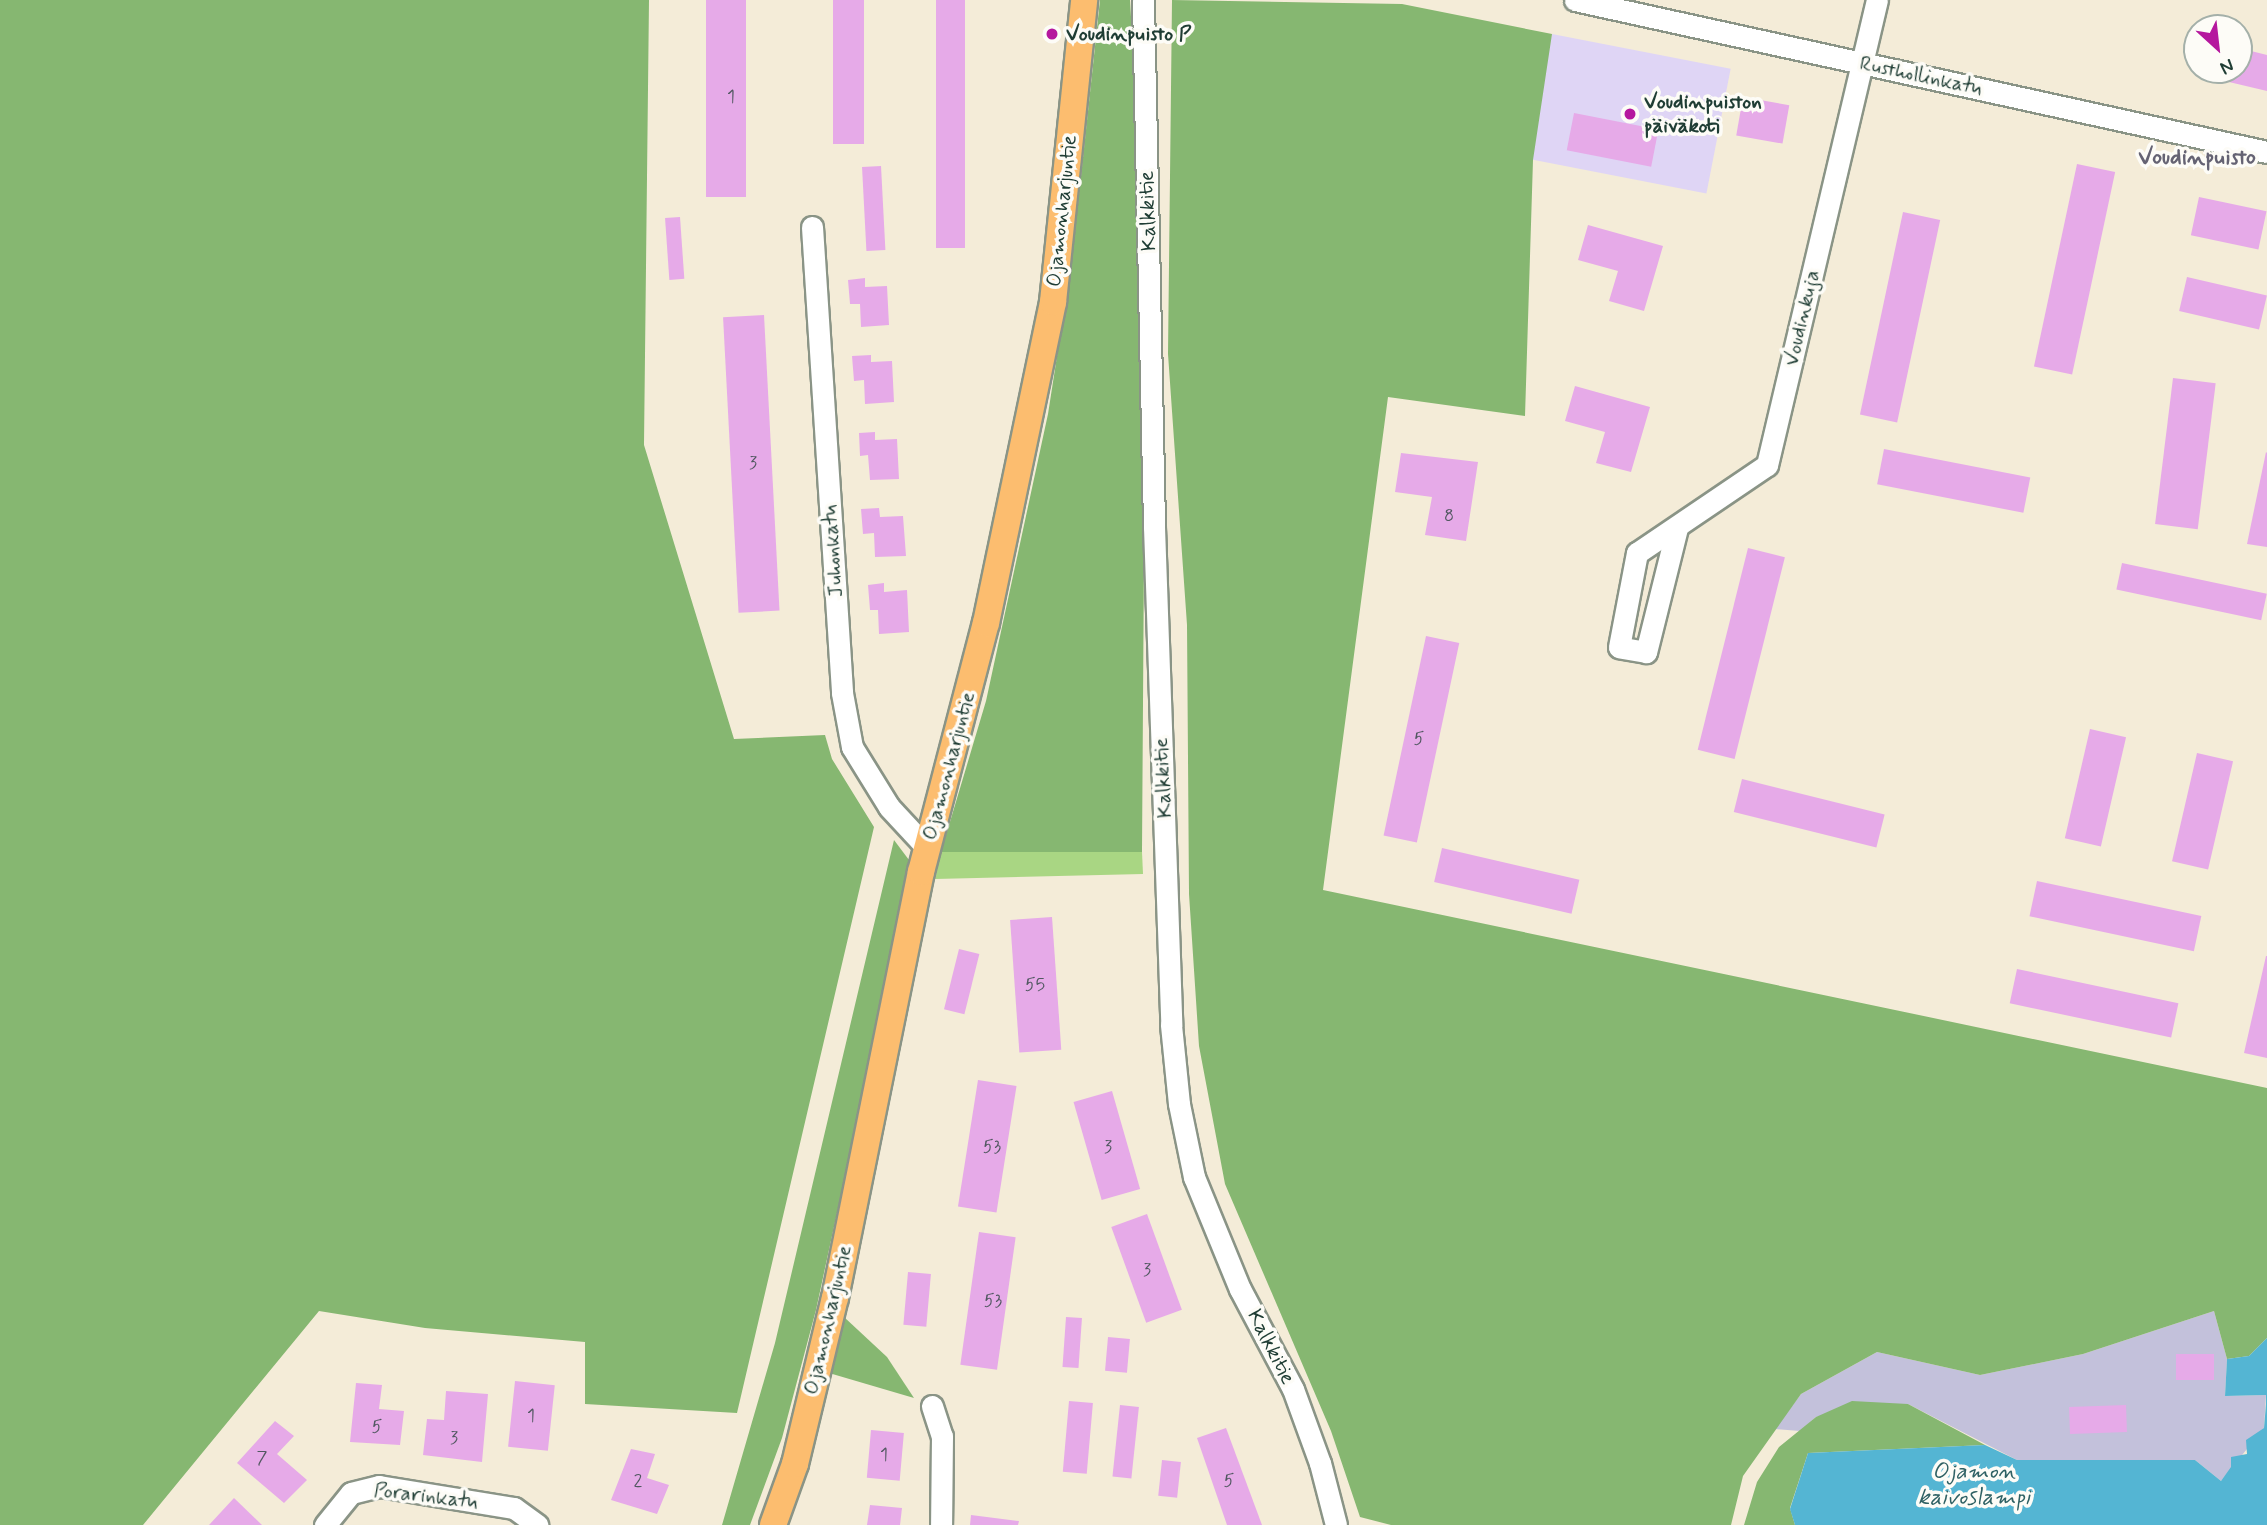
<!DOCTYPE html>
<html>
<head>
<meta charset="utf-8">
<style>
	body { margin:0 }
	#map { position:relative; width:2267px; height:1525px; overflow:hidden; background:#f4ecd8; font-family:Mynerve,sans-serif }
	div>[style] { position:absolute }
	.built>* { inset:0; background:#dfd5f5; transform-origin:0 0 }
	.industrial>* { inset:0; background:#c3c1db }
	.green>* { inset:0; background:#a9d683 }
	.forest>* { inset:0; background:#86b771 }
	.water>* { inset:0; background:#54b5d3 }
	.building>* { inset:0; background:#e6aae8; transform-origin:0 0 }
	.roads { filter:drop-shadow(2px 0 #8a9486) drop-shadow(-2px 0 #8a9486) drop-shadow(0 2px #8a9486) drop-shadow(0 -2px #8a9486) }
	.minor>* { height:21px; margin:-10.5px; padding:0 10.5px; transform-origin:10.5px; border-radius:10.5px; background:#fff }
	.major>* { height:26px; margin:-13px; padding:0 13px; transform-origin:13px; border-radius:13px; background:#fcbd6f }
	.dots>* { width:19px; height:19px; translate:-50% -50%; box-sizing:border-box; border:4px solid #fdfcf7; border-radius:50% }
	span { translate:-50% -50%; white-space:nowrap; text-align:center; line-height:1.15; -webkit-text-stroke:7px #fdfcf7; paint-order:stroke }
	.number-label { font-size:18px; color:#515861 }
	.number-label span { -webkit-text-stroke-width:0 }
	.poi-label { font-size:21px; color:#1f3d34; font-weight:700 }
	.left { translate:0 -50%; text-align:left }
	.street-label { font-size:21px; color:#1f3d34 }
	.neighbourhood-label { font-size:23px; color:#656373; font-weight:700 }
	.water-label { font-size:23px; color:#2f6164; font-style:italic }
	.north { position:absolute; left:2183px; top:14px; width:70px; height:70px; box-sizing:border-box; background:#fdfcf7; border:2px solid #a4b0a9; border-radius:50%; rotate:153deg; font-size:19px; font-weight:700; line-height:28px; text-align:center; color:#1f3d34 }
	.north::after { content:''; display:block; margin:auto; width:24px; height:32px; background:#b5179e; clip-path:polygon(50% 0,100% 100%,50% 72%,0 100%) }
</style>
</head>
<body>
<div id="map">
	<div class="built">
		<div style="left:1552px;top:34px;width:182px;height:127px;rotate:11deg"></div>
	</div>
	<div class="industrial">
		<div style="clip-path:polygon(2214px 1311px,2227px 1359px,2225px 1396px,2266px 1395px,2264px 1428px,2221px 1481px,2195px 1460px,2017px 1460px,1908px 1404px,1816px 1417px,1800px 1431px,1775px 1429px,1801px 1394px,1877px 1352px,1980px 1375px,2083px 1354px)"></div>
	</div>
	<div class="green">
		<div style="clip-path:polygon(941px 852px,1142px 852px,1143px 874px,935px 879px)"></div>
	</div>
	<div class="forest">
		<div style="clip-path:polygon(0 0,649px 0,644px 445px,734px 739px,825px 735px,832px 759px,874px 827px,737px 1413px,585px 1404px,585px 1342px,425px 1328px,319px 1311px,143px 1525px,0 1525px)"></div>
		<div style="clip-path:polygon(1100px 0,1130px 0,1135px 83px,1145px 405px,1142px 852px,941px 852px,986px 701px,1048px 414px,1072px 260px)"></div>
		<div style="clip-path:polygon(1172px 0,1402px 4px,1552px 34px,1533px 160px,1525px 416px,1388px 397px,1323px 890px,2267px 1088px,2267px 1338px,2249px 1356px,2227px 1359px,2214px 1311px,2083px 1354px,1980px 1375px,1877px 1352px,1801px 1394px,1743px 1476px,1731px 1525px,1391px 1525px,1360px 1517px,1331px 1431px,1225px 1184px,1199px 1046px,1189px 894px,1187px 625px,1168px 354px)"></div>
		<div style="clip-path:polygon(894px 840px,909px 860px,908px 884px,816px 1310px,782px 1438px,750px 1525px,722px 1525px,775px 1343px)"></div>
		<div style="clip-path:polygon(844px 1317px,887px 1357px,914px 1398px,829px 1373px)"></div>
		<div style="clip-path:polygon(1852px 1401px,1908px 1404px,1985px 1445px,1808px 1453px,1790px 1508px,1795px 1525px,1744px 1525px,1757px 1482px,1779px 1447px,1816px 1417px)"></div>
	</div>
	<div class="water">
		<div style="clip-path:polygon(2267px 1338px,2267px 1525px,1795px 1525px,1790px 1509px,1808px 1453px,1985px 1445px,2017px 1460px,2195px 1460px,2221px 1481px,2231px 1467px,2231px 1457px,2247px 1454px,2246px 1440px,2264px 1428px,2266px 1404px,2266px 1395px,2225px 1396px,2227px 1359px,2249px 1356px)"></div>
	</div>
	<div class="building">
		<div style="left:706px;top:0;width:40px;height:197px"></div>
		<div style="left:833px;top:0;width:31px;height:144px"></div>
		<div style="left:936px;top:0;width:29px;height:248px"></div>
		<div style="clip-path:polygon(2239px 48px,2267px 55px,2267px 91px,2229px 82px,2231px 70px,2239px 70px)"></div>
		<div style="left:1743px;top:97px;width:47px;height:39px;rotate:10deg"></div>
		<div style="left:1574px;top:113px;width:86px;height:38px;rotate:11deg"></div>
		<div style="left:2077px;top:164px;width:39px;height:207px;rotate:12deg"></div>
		<div style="left:881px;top:166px;width:84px;height:19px;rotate:87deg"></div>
		<div style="left:2199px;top:197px;width:69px;height:39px;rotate:12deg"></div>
		<div style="left:1903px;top:212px;width:38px;height:207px;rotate:12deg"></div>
		<div style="left:680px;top:217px;width:62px;height:15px;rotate:86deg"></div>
		<div style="clip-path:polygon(1588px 225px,1663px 246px,1644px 311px,1609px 301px,1618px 271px,1578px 260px)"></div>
		<div style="left:2187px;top:277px;width:82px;height:35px;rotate:13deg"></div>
		<div style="clip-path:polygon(865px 278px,865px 287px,887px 286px,889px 325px,861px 327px,860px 304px,850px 304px,848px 280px)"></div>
		<div style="left:764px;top:315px;width:296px;height:41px;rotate:87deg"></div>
		<div style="clip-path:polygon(871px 355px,871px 362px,892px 361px,894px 402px,865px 404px,864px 380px,854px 381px,852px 356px)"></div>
		<div style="left:2173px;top:378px;width:43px;height:147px;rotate:7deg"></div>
		<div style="clip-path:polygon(1575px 386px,1650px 407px,1631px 472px,1596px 463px,1605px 432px,1565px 421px)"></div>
		<div style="clip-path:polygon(875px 432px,875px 440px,897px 439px,899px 479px,870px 480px,868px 455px,860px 456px,859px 433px)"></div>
		<div style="left:1884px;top:449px;width:149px;height:36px;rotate:11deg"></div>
		<div style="clip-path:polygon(2266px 452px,2267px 453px,2267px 547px,2247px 544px)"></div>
		<div style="clip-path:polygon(1401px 453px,1478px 462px,1466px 541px,1425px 535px,1432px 497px,1395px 492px)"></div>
		<div style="clip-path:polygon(879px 508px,880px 517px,903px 516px,906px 556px,875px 557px,874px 533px,863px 534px,861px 509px)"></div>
		<div style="left:1748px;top:548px;width:38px;height:208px;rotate:14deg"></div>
		<div style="left:2122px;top:563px;width:148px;height:27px;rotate:12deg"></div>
		<div style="clip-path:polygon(884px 583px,884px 592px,907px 590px,909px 632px,879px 634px,878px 610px,870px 610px,868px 585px)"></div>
		<div style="left:1426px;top:636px;width:34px;height:204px;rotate:12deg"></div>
		<div style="left:2090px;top:729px;width:37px;height:112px;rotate:13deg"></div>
		<div style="left:2197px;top:753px;width:37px;height:111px;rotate:13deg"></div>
		<div style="left:1742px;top:779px;width:147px;height:34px;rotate:14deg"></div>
		<div style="left:1442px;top:848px;width:141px;height:35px;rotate:13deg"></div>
		<div style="left:2037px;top:881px;width:168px;height:36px;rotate:12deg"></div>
		<div style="left:1052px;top:917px;width:133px;height:42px;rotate:86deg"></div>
		<div style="left:959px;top:949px;width:21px;height:62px;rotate:14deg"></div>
		<div style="clip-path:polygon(2266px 956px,2267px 956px,2267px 1058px,2244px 1053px)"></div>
		<div style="left:2017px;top:969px;width:165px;height:35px;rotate:12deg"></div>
		<div style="left:978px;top:1080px;width:39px;height:128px;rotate:9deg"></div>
		<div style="left:1112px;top:1091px;width:102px;height:40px;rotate:74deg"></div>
		<div style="left:1147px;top:1214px;width:102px;height:38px;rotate:70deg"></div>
		<div style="left:979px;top:1232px;width:37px;height:134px;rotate:8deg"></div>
		<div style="left:908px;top:1272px;width:23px;height:53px;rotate:5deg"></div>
		<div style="left:1066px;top:1317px;width:16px;height:50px;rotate:4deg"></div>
		<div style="left:1108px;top:1337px;width:22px;height:34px;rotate:5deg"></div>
		<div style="left:2176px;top:1354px;width:38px;height:26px"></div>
		<div style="left:515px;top:1381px;width:40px;height:66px;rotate:6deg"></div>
		<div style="clip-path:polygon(356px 1383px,382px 1385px,379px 1409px,404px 1411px,400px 1445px,350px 1442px)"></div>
		<div style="clip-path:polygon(446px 1391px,488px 1394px,482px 1462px,423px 1455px,427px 1419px,444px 1420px)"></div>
		<div style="left:1069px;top:1401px;width:24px;height:71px;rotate:5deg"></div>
		<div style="left:1120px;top:1405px;width:19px;height:72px;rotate:6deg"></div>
		<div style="left:2126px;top:1405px;width:27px;height:57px;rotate:88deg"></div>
		<div style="clip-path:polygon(275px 1421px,294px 1436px,277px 1454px,307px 1480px,284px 1503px,237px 1463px)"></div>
		<div style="clip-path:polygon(1226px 1428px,1262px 1525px,1227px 1525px,1197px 1438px)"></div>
		<div style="left:871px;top:1430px;width:33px;height:48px;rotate:5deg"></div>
		<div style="clip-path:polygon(631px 1449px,655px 1454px,647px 1478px,669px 1485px,657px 1514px,611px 1500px)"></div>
		<div style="left:1162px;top:1460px;width:19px;height:36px;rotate:6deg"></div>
		<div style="clip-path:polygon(234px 1498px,262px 1525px,209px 1525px)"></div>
		<div style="clip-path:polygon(870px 1505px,902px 1508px,900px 1525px,867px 1525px)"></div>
		<div style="clip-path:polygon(971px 1515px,1019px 1521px,1018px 1525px,970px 1525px)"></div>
	</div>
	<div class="roads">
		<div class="minor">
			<div style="left:1143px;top:0;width:527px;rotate:88.8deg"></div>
			<div style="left:1154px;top:527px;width:498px;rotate:88deg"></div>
			<div style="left:1171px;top:1025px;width:79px;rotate:84.2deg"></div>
			<div style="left:1179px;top:1104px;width:75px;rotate:78.4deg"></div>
			<div style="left:1194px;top:1177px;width:121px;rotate:67.7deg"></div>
			<div style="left:1240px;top:1289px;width:113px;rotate:62.1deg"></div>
			<div style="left:1293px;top:1389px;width:79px;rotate:70deg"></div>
			<div style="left:1320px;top:1463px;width:64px;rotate:75.5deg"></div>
			<div style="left:1575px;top:0;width:708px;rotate:12.39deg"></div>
			<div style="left:812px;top:227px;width:467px;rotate:86.3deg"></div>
			<div style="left:842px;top:693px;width:55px;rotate:79.5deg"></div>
			<div style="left:852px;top:747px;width:70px;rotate:58.3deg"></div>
			<div style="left:889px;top:807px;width:57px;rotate:47.1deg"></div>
			<div style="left:1677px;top:528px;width:128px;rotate:104deg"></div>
			<div style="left:1646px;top:652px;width:27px;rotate:-170deg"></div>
			<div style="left:1619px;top:647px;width:96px;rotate:-79.2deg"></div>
			<div style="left:1637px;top:553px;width:157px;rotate:-34.1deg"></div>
			<div style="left:1767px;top:465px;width:478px;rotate:-76.7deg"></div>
			<div style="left:932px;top:1406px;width:32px;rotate:72deg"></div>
			<div style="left:942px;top:1436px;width:89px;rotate:90.6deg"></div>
			<div style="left:325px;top:1525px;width:41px;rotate:-50.9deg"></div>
			<div style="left:351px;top:1493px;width:29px;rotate:-14deg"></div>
			<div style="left:379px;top:1486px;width:137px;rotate:9.3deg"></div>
			<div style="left:514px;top:1508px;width:29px;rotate:36deg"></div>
		</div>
		<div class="major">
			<div style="left:773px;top:1525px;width:65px;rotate:-70.2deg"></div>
			<div style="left:795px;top:1464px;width:171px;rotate:-76.5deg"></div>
			<div style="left:835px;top:1298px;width:435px;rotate:-78.6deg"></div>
			<div style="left:921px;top:872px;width:257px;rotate:-75.4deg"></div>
			<div style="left:986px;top:623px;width:328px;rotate:-78.2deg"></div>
			<div style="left:1053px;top:302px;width:304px;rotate:-84.1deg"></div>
		</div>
	</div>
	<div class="dots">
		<div style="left:1052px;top:34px;background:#b5179e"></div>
		<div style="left:1630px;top:114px;background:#b5179e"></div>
	</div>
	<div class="number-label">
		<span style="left:731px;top:97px">1</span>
		<span style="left:753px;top:463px">3</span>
		<span style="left:1449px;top:516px">8</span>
		<span style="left:1419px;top:739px">5</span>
		<span style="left:1035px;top:985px">55</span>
		<span style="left:992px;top:1147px">53</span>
		<span style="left:1108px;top:1147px">3</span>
		<span style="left:1147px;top:1270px">3</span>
		<span style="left:993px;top:1301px">53</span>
		<span style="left:531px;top:1416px">1</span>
		<span style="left:377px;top:1427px">5</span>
		<span style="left:454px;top:1438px">3</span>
		<span style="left:884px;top:1455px">1</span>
		<span style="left:262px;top:1458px">7</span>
		<span style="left:638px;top:1481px">2</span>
		<span style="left:1229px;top:1481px">5</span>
	</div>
	<div class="poi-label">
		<span class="left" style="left:1066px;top:34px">Voudinpuisto P</span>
		<span class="left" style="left:1644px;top:114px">Voudinpuiston<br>päiväkoti</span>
	</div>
	<div class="street-label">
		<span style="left:1921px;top:76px;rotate:12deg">Rusthollinkatu</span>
		<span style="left:1062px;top:211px;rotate:-84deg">Ojamonharjuntie</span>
		<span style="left:1148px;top:211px;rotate:-92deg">Kalkkitie</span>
		<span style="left:1802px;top:318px;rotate:-77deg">Voudinkuja</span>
		<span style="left:833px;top:551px;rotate:-94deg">Juhonkatu</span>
		<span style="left:949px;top:766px;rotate:-75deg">Ojamonharjuntie</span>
		<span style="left:1163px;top:778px;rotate:-93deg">Kalkkitie</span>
		<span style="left:828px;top:1320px;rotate:-77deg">Ojamonharjuntie</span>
		<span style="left:1271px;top:1347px;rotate:63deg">Kalkkitie</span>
		<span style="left:426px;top:1496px;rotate:7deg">Porarinkatu</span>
	</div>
	<div class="neighbourhood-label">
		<span style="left:2197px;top:158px">Voudinpuisto</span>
	</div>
	<div class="water-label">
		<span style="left:1974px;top:1485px">Ojamon<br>kaivoslampi</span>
	</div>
	<div class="north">N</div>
</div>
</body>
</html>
